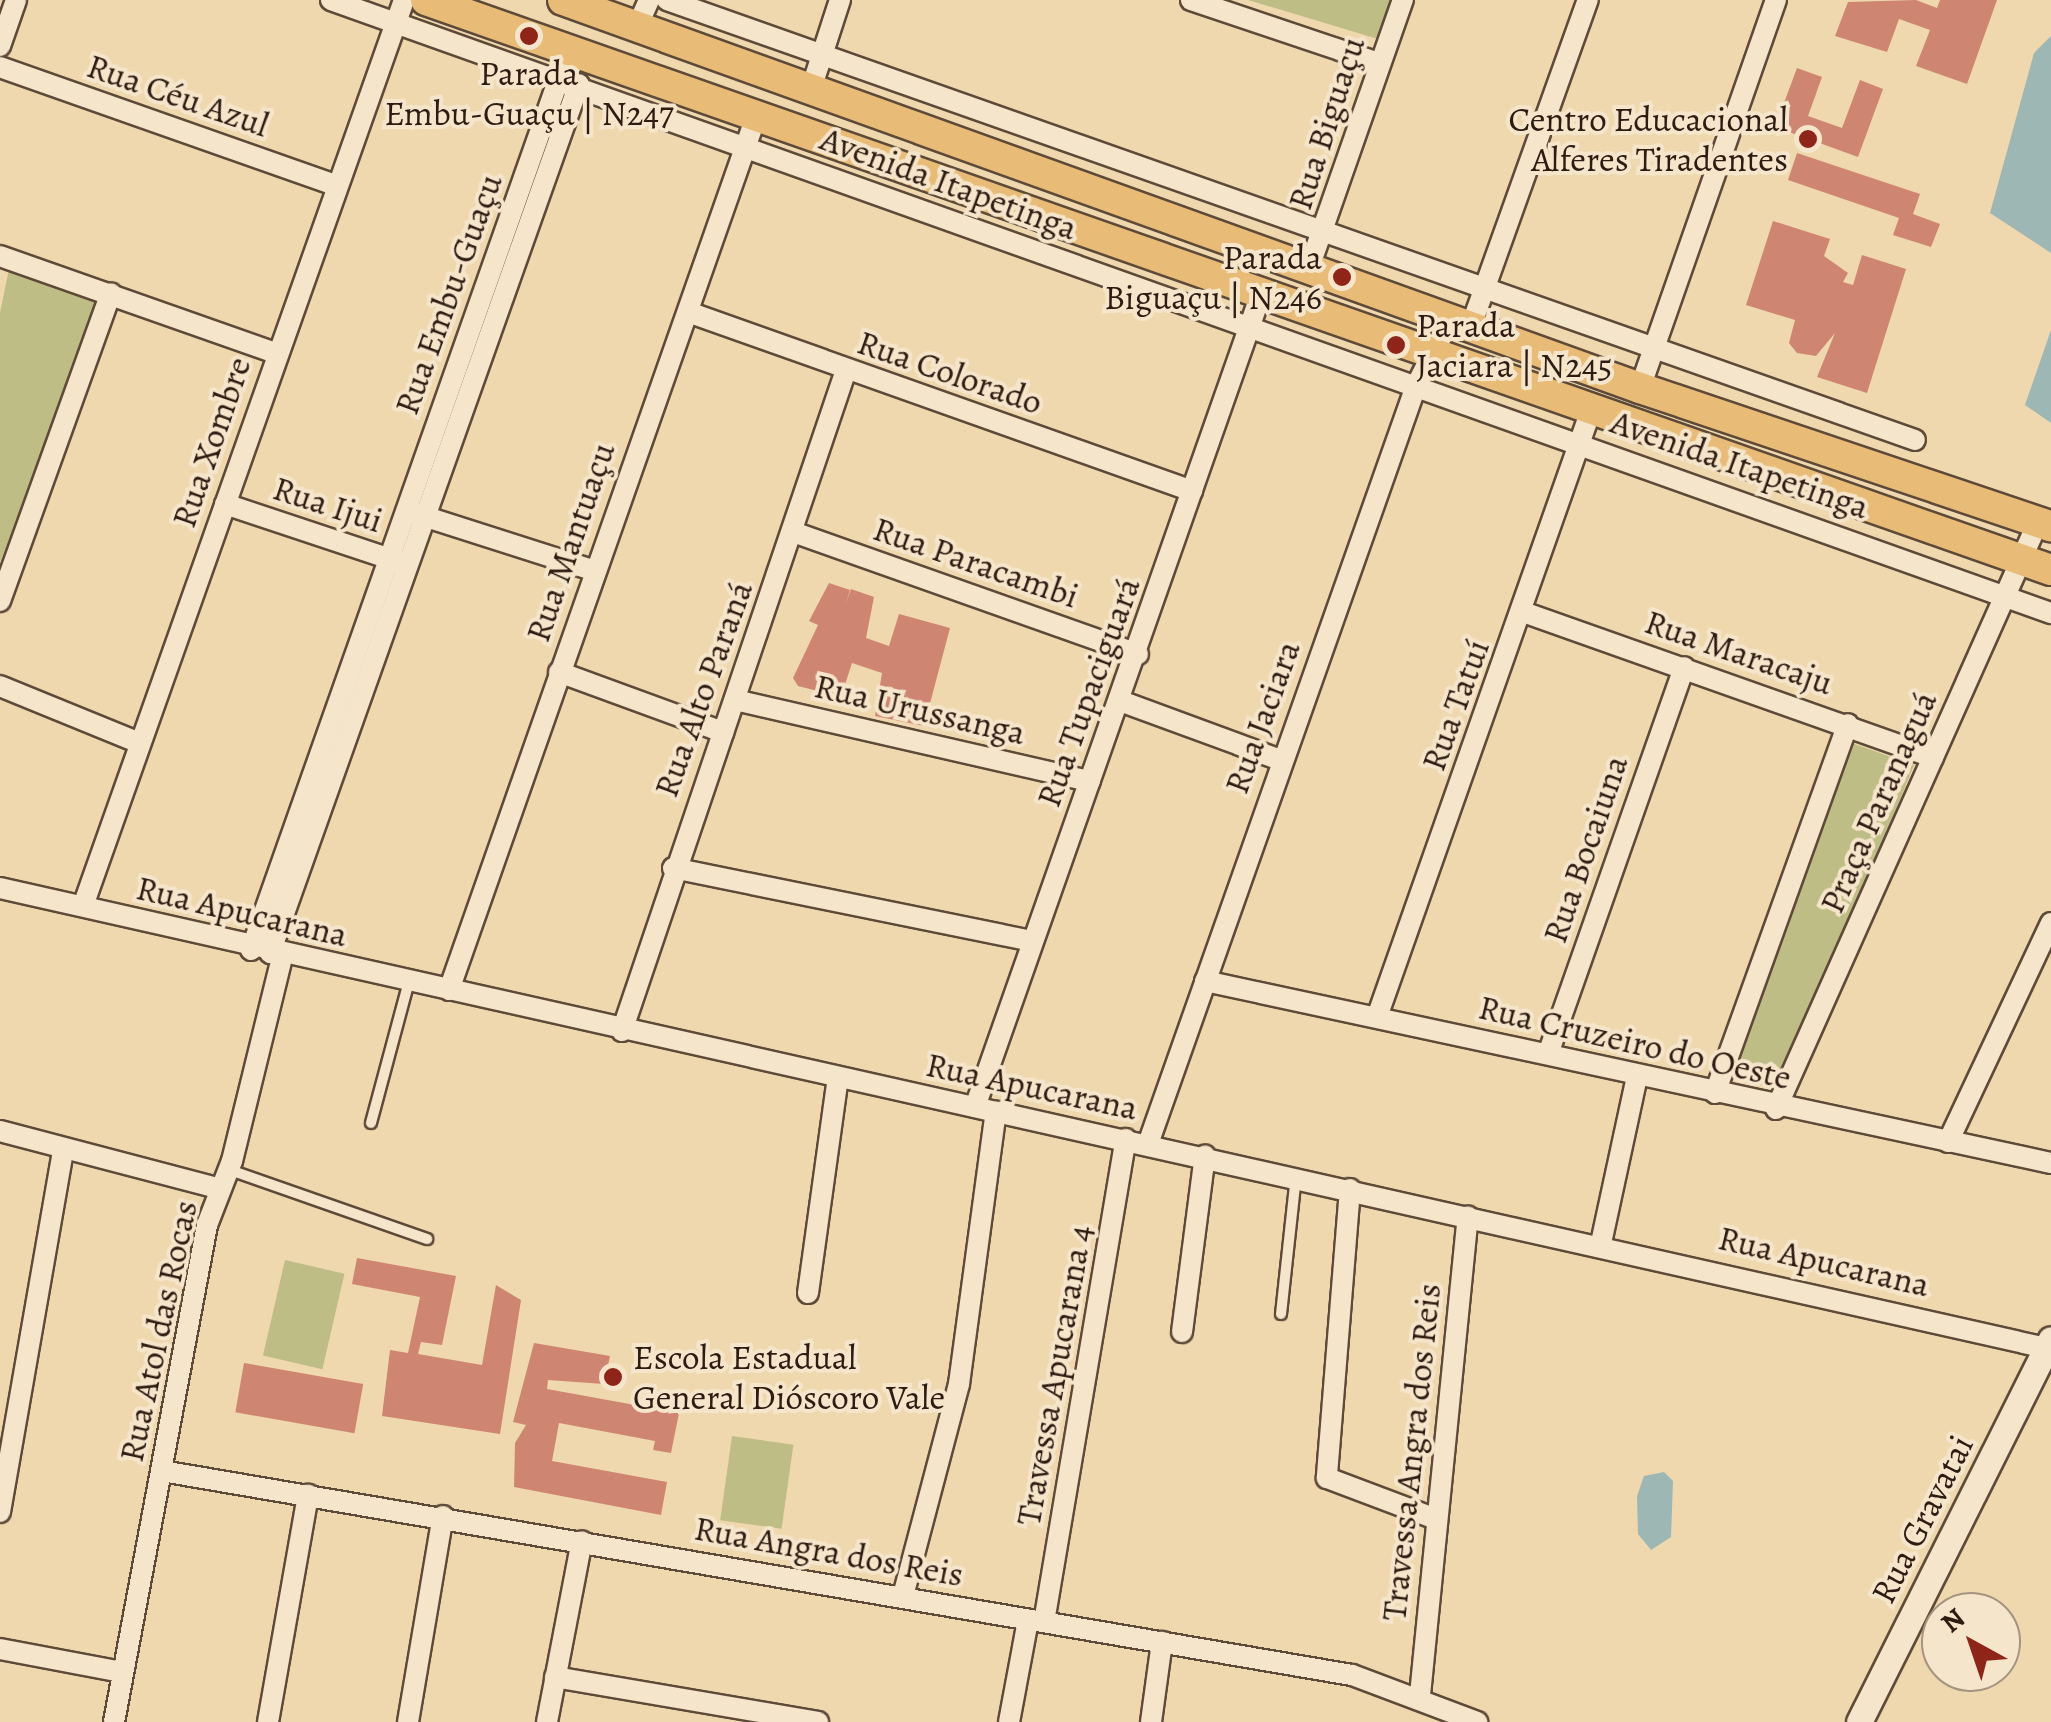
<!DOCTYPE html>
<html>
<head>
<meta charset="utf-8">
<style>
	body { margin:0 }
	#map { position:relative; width:2051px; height:1722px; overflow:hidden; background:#efd7ae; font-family:Alegreya,serif }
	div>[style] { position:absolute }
	.green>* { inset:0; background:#bfbd86; transform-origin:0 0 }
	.water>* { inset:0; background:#9db7b4 }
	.building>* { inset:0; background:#ce8673; transform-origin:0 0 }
	.roads { filter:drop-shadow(2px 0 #5e4a38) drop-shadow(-2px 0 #5e4a38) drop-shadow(0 2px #5e4a38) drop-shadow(0 -2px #5e4a38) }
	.service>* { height:10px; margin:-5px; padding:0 5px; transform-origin:5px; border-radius:5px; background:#f5e5ca }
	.minor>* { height:20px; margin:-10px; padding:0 10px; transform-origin:10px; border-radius:10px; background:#f5e5ca }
	.tertiary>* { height:25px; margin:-12.5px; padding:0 12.5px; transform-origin:12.5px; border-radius:12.5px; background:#f5e5ca }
	.primary>* { height:30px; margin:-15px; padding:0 15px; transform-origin:15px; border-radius:15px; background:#e8bc77 }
	.dots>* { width:28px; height:28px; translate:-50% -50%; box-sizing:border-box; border:5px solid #f5e5ca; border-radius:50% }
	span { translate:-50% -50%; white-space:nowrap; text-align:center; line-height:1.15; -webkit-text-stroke:8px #f5e5ca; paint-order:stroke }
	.poi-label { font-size:35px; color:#2e1b11 }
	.right { translate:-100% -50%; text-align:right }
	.left { translate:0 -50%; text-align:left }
	.street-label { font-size:35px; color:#2e1b11 }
	.north { position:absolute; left:1921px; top:1592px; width:100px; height:100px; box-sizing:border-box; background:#f5e5ca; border:2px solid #a59480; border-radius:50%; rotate:320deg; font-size:28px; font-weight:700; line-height:40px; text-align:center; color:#2e1b11 }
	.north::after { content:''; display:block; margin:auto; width:35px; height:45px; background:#8f2418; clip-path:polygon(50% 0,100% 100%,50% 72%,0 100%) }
</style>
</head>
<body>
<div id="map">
	<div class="green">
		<div style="clip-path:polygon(1248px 0,1393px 0,1378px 39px)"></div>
		<div style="clip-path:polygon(9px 269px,104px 306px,0 562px,0 313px)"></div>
		<div style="clip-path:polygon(1843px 740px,1914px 765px,1782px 1089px,1729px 1078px)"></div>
		<div style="left:285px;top:1260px;width:61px;height:98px;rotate:13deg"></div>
		<div style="left:732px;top:1436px;width:62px;height:85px;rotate:8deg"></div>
	</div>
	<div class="water">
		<div style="clip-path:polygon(2051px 36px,2051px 253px,1990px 213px,2034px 53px)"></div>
		<div style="clip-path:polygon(2051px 330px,2051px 423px,2025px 405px)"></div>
		<div style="clip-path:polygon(1664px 1472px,1673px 1481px,1671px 1537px,1651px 1550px,1638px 1534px,1637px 1496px,1644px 1476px)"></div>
	</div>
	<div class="building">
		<div style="clip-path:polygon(1916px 0,1937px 8px,1940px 0,1997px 0,1967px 84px,1916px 66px,1930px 30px,1899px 19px,1887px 52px,1835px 36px,1848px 2px)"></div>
		<div style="clip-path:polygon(1797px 68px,1822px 77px,1808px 116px,1842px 128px,1860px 80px,1883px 89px,1858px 157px,1775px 127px)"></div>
		<div style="clip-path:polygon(1797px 153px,1920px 194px,1913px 214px,1940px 224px,1931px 247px,1893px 235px,1899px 218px,1788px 180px)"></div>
		<div style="clip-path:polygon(1773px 221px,1830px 239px,1824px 256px,1848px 273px,1843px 282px,1853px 285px,1862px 255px,1906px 269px,1867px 393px,1817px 377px,1835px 333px,1816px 356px,1797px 353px,1789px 343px,1795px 320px,1746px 305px)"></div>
		<div style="clip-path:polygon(829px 583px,850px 590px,846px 603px,851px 589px,874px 597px,866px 638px,889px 646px,899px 614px,950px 628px,924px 726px,875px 716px,882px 673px,852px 663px,841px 697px,798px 686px,793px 678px,818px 625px,809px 621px)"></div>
		<div style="clip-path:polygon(357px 1258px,456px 1276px,442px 1345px,421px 1342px,418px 1354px,482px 1365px,496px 1285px,521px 1300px,500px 1434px,382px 1416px,390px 1350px,408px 1353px,420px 1297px,352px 1284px)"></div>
		<div style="clip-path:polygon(534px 1343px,610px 1356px,604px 1384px,548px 1380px,547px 1389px,679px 1413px,671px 1453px,653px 1450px,655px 1441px,559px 1423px,552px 1461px,667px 1482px,661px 1515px,514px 1487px,515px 1443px,526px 1425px,513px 1422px)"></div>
		<div style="left:244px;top:1363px;width:121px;height:50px;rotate:10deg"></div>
	</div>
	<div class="roads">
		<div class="service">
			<div style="left:371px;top:1123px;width:147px;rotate:-75deg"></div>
			<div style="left:230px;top:1170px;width:209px;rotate:19.3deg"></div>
			<div style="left:1281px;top:1314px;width:138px;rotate:-83.8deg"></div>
		</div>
		<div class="minor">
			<div style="left:331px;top:0;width:1826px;rotate:19.62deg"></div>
			<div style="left:667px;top:0;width:1323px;rotate:19.42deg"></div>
			<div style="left:1191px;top:0;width:197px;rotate:18.6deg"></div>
			<div style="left:637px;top:27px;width:30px;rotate:-66deg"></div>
			<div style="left:0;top:46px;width:49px;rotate:-70.8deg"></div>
			<div style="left:0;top:67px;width:355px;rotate:19.4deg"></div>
			<div style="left:811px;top:89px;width:94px;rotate:-72deg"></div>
			<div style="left:0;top:256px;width:293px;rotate:19.4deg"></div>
			<div style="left:1310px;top:265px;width:281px;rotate:-70.7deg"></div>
			<div style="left:688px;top:312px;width:535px;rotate:19.55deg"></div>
			<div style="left:1471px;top:326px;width:346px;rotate:-70.3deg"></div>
			<div style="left:1640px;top:388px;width:411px;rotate:-70.7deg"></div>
			<div style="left:225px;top:504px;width:183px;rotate:18.4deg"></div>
			<div style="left:417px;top:514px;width:184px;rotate:17.7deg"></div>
			<div style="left:793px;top:532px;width:366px;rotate:19.5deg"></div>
			<div style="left:0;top:601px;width:327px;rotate:-70.2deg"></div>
			<div style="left:1523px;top:612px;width:435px;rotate:19.5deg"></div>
			<div style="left:559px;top:672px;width:175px;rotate:20.1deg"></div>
			<div style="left:0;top:686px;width:148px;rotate:22.2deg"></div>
			<div style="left:735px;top:700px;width:364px;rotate:12.9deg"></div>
			<div style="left:1123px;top:702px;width:168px;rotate:20.2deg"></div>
			<div style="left:673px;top:868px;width:366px;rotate:11.5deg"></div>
			<div style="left:0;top:888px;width:2102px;rotate:12.67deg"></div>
			<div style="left:83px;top:906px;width:961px;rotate:-70.49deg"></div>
			<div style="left:251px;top:950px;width:915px;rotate:-70.54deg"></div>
			<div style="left:556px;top:87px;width:40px;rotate:-55.1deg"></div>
			<div style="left:270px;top:953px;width:922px;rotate:-70.43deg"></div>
			<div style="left:1205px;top:981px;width:865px;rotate:12.14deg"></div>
			<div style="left:449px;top:990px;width:925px;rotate:-70.63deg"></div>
			<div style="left:1377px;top:1017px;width:640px;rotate:-70.57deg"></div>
			<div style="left:622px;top:1031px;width:698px;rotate:-71.28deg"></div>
			<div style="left:1548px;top:1054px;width:410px;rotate:-70.6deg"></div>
			<div style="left:1715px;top:1093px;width:392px;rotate:-70.2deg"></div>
			<div style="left:975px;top:1107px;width:859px;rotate:-70.62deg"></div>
			<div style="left:1776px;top:1109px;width:643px;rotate:-65.95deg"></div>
			<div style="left:0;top:1131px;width:228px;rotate:14.7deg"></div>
			<div style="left:1948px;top:1142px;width:242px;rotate:-64.8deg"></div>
			<div style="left:1148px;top:1144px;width:804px;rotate:-70.53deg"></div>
			<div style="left:1416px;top:386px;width:76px;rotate:-62.8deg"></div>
			<div style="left:1350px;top:1189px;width:290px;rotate:94.6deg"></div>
			<div style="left:1327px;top:1478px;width:116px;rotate:20.6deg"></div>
			<div style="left:1601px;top:1243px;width:171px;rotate:-77.8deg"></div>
			<div style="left:808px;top:1293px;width:218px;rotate:-82.1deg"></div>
			<div style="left:1182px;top:1332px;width:178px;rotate:-82.6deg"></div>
			<div style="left:162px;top:1471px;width:1207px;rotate:9.73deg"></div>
			<div style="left:1352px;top:1675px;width:134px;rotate:20.6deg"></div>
			<div style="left:0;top:1512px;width:367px;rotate:-80.1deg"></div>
			<div style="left:903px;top:1596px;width:219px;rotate:-75.2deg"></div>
			<div style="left:959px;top:1384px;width:275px;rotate:-82.3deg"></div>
			<div style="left:1044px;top:1622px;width:490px;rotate:-80.4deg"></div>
			<div style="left:0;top:1649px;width:124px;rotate:10.7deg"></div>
			<div style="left:555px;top:1677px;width:267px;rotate:9.7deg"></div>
			<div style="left:1420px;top:1695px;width:481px;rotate:-84.3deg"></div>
			<div style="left:114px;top:1722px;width:506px;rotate:-79.4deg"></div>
			<div style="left:207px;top:1225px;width:69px;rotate:-68.7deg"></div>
			<div style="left:232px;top:1161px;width:210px;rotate:-76.2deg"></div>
			<div style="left:268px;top:1722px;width:231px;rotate:-80deg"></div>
			<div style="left:408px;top:1722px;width:209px;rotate:-80.4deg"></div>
			<div style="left:547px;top:1722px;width:184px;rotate:-79.1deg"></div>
			<div style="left:1009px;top:1722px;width:104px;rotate:-79.4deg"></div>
			<div style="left:1151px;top:1722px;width:81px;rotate:-82.2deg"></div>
		</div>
		<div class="tertiary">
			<div style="left:1859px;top:1722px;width:428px;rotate:-63.4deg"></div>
		</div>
		<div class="primary">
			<div style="left:426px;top:0;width:1722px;rotate:19.33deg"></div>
			<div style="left:563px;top:0;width:1145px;rotate:19.81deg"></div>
			<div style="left:1640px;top:388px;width:434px;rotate:18.6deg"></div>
		</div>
	</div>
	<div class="dots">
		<div style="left:529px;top:36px;background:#8f2418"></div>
		<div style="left:1808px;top:139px;background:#8f2418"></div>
		<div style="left:1342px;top:277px;background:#8f2418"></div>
		<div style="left:1396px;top:345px;background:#8f2418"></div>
		<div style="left:613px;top:1377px;background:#8f2418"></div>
	</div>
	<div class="poi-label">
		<span style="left:529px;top:93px">Parada<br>Embu-Guaçu | N247</span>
		<span class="right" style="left:1788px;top:139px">Centro Educacional<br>Alferes Tiradentes</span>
		<span class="right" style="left:1322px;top:277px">Parada<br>Biguaçu | N246</span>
		<span class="left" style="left:1416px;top:345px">Parada<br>Jaciara | N245</span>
		<span class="left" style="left:633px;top:1377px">Escola Estadual<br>General Dióscoro Vale</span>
	</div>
	<div class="street-label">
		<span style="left:178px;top:95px;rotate:19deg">Rua Céu Azul</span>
		<span style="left:1326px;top:123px;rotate:-72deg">Rua Biguaçu</span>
		<span style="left:949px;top:183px;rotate:20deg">Avenida Itapetinga</span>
		<span style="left:448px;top:294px;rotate:-70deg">Rua Embu-Guaçu</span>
		<span style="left:950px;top:372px;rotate:19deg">Rua Colorado</span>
		<span style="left:211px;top:442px;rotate:-71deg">Rua Xombre</span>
		<span style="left:1740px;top:464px;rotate:19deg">Avenida Itapetinga</span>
		<span style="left:328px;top:504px;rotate:18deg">Rua Ijui</span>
		<span style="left:570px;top:542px;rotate:-71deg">Rua Mantuaçu</span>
		<span style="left:976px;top:562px;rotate:19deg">Rua Paracambi</span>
		<span style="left:1739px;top:652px;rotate:19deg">Rua Maracaju</span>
		<span style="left:703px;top:689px;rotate:-70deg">Rua Alto Paraná</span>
		<span style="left:1088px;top:692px;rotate:-70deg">Rua Tupaciguará</span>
		<span style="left:1455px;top:705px;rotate:-70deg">Rua Tatuí</span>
		<span style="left:920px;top:709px;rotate:13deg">Rua Urussanga</span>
		<span style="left:1262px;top:717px;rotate:-70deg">Rua Jaciara</span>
		<span style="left:1878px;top:802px;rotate:-66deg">Praça Paranaguá</span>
		<span style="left:1585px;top:849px;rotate:-71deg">Rua Bocaiuna</span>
		<span style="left:242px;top:911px;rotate:13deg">Rua Apucarana</span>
		<span style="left:1635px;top:1042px;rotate:13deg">Rua Cruzeiro do Oeste</span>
		<span style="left:1032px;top:1086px;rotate:12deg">Rua Apucarana</span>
		<span style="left:1824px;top:1261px;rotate:13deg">Rua Apucarana</span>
		<span style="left:158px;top:1331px;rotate:-78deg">Rua Atol das Rocas</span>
		<span style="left:1054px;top:1375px;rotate:-80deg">Travessa Apucarana 4</span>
		<span style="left:1411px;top:1452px;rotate:-84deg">Travessa Angra dos Reis</span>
		<span style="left:1922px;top:1519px;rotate:-63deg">Rua Gravatai</span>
		<span style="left:829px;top:1551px;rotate:10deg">Rua Angra dos Reis</span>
	</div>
	<div class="north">N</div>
</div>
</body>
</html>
